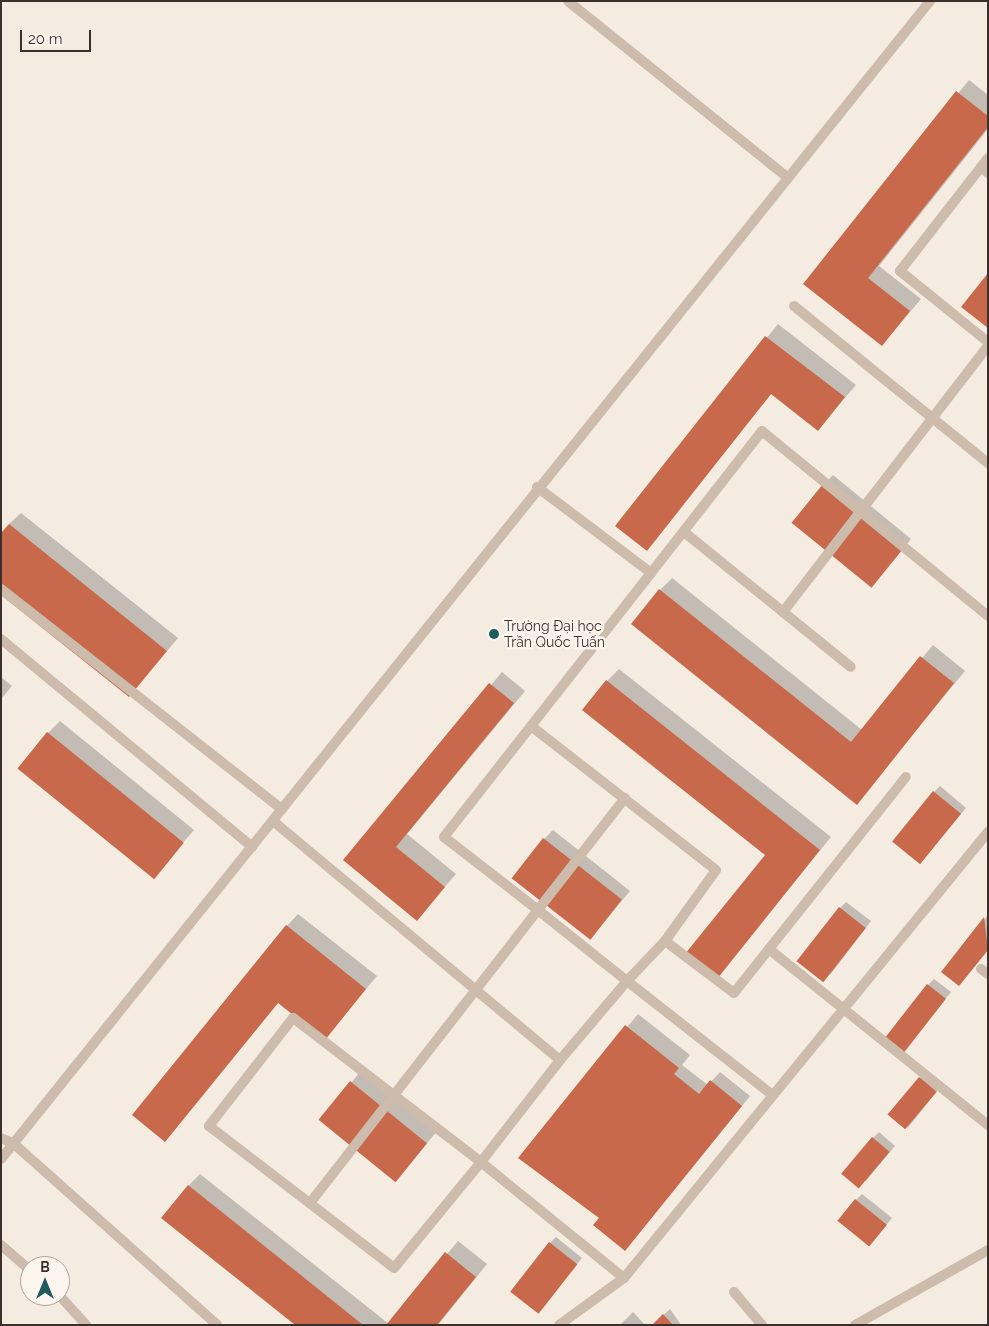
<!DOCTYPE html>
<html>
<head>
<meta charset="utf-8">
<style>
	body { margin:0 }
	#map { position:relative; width:989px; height:1326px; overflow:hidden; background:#f4ebe1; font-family:Raleway,sans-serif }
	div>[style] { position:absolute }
	.shadow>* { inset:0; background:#0003; transform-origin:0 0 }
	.building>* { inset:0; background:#c8694b; transform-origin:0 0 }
	.lane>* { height:10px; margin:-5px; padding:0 5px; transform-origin:5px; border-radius:5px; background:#cdbbac }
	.dots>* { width:14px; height:14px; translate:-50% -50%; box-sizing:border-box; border:2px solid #fbf5ee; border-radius:50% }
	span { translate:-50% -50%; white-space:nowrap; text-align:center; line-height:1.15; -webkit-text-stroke:5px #fbf5ee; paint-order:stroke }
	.poi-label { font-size:14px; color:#3b302b }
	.left { translate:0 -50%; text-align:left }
	.frame { position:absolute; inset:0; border:2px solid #3b302b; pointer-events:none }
	.north { position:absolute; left:20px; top:1256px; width:50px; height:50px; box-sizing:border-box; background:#fbf5ee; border:1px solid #aea6a0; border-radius:50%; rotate:0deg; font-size:14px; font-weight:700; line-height:20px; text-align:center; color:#3b302b }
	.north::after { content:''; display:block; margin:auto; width:18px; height:22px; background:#1f5a5e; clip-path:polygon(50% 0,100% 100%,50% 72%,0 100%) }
	.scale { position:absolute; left:20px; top:30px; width:71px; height:22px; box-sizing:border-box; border:2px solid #3b302b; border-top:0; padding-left:6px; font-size:15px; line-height:18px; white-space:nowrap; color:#3b302b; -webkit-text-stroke:4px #fbf5ee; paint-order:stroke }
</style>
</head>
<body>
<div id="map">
	<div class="shadow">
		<div style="clip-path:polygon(969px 80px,988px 95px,988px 129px,879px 266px,921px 299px,882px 345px,804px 284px)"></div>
		<div style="clip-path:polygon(778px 324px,856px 385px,818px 429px,772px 393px,647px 549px,617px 526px)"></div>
		<div style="clip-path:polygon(833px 475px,911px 539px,871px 587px,824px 484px)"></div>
		<div style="clip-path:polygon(21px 513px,178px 638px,129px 696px,9px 524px)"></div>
		<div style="clip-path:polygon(672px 578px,862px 730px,933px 645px,965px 671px,856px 803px,660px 590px)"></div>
		<div style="clip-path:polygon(619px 669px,831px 837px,717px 977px,766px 855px,607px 681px)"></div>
		<div style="clip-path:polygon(502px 672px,525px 691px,407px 834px,456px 874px,417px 919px,345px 860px)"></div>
		<div style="clip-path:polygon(1px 677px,12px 686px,1px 699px)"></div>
		<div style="clip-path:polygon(60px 721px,194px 830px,153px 877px,48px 733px)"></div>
		<div style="clip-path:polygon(940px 786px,966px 808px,926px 856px,934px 792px)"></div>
		<div style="clip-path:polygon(553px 830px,630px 891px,591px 938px,544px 839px)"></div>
		<div style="clip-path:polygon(846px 902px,871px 921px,830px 975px,840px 908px)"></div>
		<div style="clip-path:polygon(298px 914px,377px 976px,325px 1038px,279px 1002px,165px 1140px,287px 926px)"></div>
		<div style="clip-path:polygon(988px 915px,988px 950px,959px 985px,943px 972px)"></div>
		<div style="clip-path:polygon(934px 979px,951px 992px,908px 1046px,928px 985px)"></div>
		<div style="clip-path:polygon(638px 1014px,690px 1055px,682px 1065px,708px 1085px,720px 1072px,750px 1096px,625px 1250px,601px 1218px,520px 1157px)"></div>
		<div style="left:360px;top:1072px;width:97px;height:62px;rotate:39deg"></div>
		<div style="clip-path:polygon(926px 1072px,942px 1085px,907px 1129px,920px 1078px)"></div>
		<div style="clip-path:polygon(879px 1132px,895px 1146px,865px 1182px,873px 1138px)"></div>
		<div style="clip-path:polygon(200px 1174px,389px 1324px,458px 1241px,487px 1264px,438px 1325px,297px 1325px,189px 1185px)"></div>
		<div style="clip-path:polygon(862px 1194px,892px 1218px,875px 1239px,856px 1200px)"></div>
		<div style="clip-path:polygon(556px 1237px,582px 1258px,544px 1305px,550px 1243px)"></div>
		<div style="clip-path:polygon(670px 1309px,681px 1325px,653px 1325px)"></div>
		<div style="clip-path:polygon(633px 1312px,645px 1325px,620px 1325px)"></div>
	</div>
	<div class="building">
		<div style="clip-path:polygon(956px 91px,988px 116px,988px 127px,868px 278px,910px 311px,882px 346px,803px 284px)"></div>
		<div style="clip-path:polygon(988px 273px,988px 328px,961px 307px)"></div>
		<div style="clip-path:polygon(765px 336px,845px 397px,818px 431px,771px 394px,647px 551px,615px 526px)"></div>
		<div style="left:823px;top:484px;width:103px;height:50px;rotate:39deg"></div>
		<div style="clip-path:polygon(9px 524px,167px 651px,129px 697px,1px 595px,1px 533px)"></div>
		<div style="clip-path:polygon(659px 589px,851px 742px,920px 656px,954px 683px,857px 805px,631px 624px)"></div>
		<div style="clip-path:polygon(606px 680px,820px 850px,717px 979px,685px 954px,765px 855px,582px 710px)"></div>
		<div style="clip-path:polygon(489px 683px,514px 703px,396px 847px,445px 887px,417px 921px,343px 860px)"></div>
		<div style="left:47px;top:732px;width:176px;height:47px;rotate:39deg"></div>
		<div style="left:933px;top:791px;width:36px;height:65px;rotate:39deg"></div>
		<div style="left:543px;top:838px;width:100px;height:51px;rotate:38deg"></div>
		<div style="left:839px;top:907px;width:34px;height:69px;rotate:38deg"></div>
		<div style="clip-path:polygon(984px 917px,988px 950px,959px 986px,941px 972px)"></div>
		<div style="clip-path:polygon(286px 925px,366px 989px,325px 1040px,278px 1003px,165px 1142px,132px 1115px)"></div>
		<div style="left:927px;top:984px;width:24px;height:70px;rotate:38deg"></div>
		<div style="clip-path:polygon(625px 1025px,679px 1068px,674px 1074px,699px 1094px,710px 1080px,742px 1106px,625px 1251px,593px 1225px,599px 1218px,518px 1158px)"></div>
		<div style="left:919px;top:1077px;width:23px;height:49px;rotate:40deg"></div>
		<div style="left:350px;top:1081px;width:99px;height:50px;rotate:39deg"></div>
		<div style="left:872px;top:1137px;width:23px;height:48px;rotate:40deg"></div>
		<div style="clip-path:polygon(188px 1185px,297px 1272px,363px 1325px,295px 1325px,270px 1305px,161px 1218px)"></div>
		<div style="left:855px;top:1199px;width:41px;height:28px;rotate:39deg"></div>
		<div style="left:549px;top:1242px;width:36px;height:63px;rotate:38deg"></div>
		<div style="clip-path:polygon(445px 1252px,476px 1277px,437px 1325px,386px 1325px)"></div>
		<div style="clip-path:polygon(663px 1314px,673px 1325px,652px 1325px)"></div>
	</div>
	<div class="lane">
		<div style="left:568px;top:1px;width:280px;rotate:38.8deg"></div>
		<div style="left:981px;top:167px;width:11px;rotate:-52deg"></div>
		<div style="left:988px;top:173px;width:9px;rotate:-139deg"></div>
		<div style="left:981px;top:167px;width:132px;rotate:127.9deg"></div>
		<div style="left:900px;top:271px;width:113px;rotate:38.9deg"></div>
		<div style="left:794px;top:306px;width:250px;rotate:39deg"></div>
		<div style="left:537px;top:487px;width:143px;rotate:37deg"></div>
		<div style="left:651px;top:573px;width:180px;rotate:-52deg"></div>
		<div style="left:762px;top:431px;width:292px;rotate:39.3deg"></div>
		<div style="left:684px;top:532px;width:127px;rotate:38.9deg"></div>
		<div style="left:783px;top:612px;width:336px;rotate:-52.4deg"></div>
		<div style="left:1px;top:589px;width:357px;rotate:38.1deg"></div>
		<div style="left:783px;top:612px;width:87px;rotate:39deg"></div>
		<div style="left:1px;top:639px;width:326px;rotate:39.6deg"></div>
		<div style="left:531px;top:726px;width:194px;rotate:-51.9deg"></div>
		<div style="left:273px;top:821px;width:373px;rotate:39.8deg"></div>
		<div style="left:665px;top:941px;width:86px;rotate:37deg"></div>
		<div style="left:734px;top:993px;width:276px;rotate:-51.5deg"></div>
		<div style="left:769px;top:949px;width:281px;rotate:38.8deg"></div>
		<div style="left:981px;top:969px;width:9px;rotate:36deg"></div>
		<div style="left:1px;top:1138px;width:13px;rotate:23deg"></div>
		<div style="left:13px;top:1143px;width:273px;rotate:41.7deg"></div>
		<div style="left:1px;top:1159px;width:1485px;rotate:-51.26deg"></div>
		<div style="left:310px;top:1203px;width:513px;rotate:-52.13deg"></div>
		<div style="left:1px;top:1245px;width:38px;rotate:41deg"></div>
		<div style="left:624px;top:1278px;width:184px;rotate:-141deg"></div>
		<div style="left:481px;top:1162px;width:237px;rotate:-142.5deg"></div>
		<div style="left:293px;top:1018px;width:137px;rotate:127.9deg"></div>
		<div style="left:209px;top:1126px;width:233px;rotate:37.5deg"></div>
		<div style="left:394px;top:1268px;width:137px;rotate:-50.6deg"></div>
		<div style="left:481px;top:1162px;width:129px;rotate:-52.2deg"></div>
		<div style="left:560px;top:1060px;width:104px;rotate:-49.7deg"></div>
		<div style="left:627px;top:981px;width:55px;rotate:-46.5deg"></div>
		<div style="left:665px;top:941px;width:87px;rotate:-54.3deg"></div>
		<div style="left:716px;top:870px;width:234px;rotate:-142.1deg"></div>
		<div style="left:531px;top:726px;width:141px;rotate:128.1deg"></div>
		<div style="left:444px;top:837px;width:119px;rotate:37.8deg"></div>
		<div style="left:538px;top:910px;width:114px;rotate:38.6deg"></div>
		<div style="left:627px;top:981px;width:183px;rotate:38.1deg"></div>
		<div style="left:734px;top:1292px;width:43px;rotate:49.7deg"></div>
		<div style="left:60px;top:1296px;width:39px;rotate:48deg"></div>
		<div style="left:559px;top:1325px;width:80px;rotate:-35.9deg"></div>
		<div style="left:624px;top:1278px;width:576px;rotate:-50.78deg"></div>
		<div style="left:855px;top:1325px;width:153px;rotate:-29.4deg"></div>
	</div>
	<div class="dots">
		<div style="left:494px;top:634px;background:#1f5a5e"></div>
	</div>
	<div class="poi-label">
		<span class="left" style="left:504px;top:634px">Trường Đại học<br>Trần Quốc Tuấn</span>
	</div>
	<div class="frame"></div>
	<div class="north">B</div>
	<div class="scale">20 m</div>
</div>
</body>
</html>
